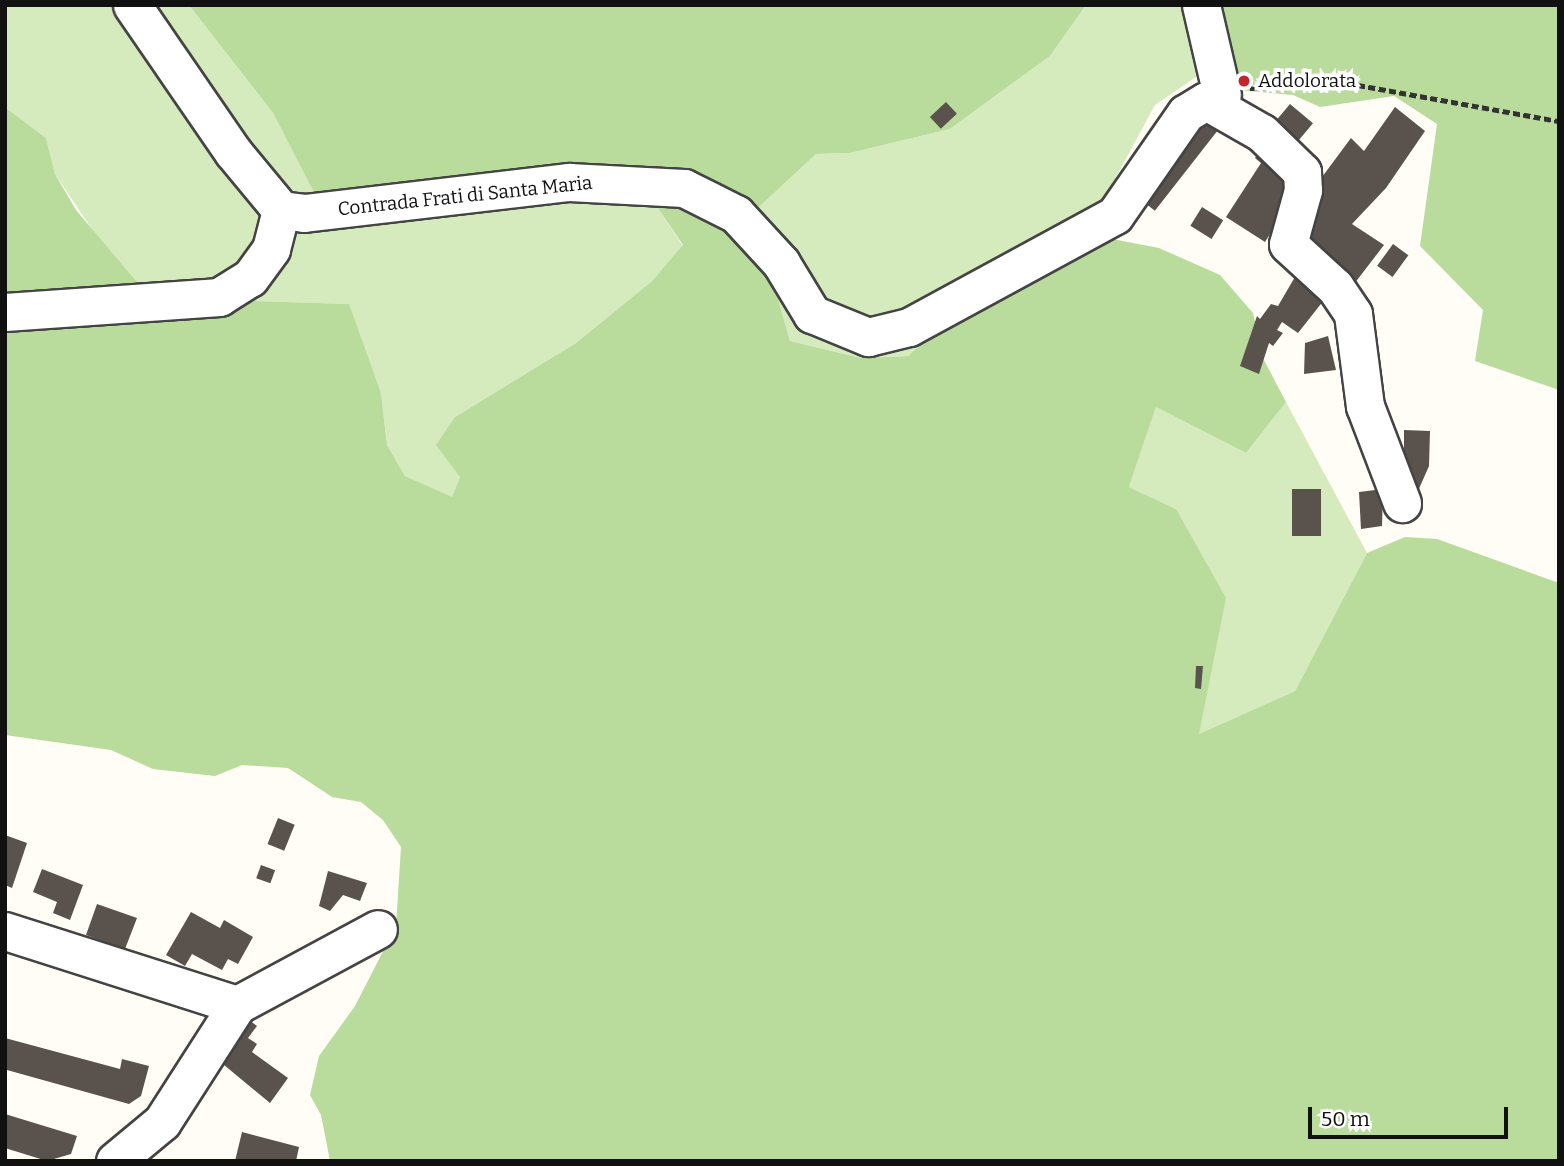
<!DOCTYPE html>
<html>
<head>
<meta charset="utf-8">
<style>
	body { margin:0 }
	#map { position:relative; width:1564px; height:1166px; overflow:hidden; background:#fffdf5; font-family:Bitter,serif }
	div>[style] { position:absolute }
	.green>* { inset:0; background:#d5ebbd }
	.forest>* { inset:0; background:#b9dc9c }
	.building>* { inset:0; background:#5a524d; transform-origin:0 0 }
	.path>* { height:4.5px; margin-top:-2.25px; transform-origin:0; background:repeating-linear-gradient(90deg,#333 0 7px,transparent 0 10.5px) }
	.roads { filter:drop-shadow(2px 0 #444) drop-shadow(-2px 0 #444) drop-shadow(0 2px #444) drop-shadow(0 -2px #444) }
	.minor>* { height:37px; margin:-18.5px; padding:0 18.5px; transform-origin:18.5px; border-radius:18.5px; background:#fff }
	.dots>* { width:19px; height:19px; translate:-50% -50%; box-sizing:border-box; border:4px solid #fff; border-radius:50% }
	span { translate:-50% -50%; white-space:nowrap; text-align:center; line-height:1.15; -webkit-text-stroke:7px #fff; paint-order:stroke }
	.poi-label { font-size:19px; color:#111 }
	.left { translate:0 -50%; text-align:left }
	.street-label { font-size:19px; color:#111 }
	.frame { position:absolute; inset:0; border:7px solid #111; pointer-events:none }
	.scale { position:absolute; left:1308px; top:1107px; width:200px; height:32px; box-sizing:border-box; border:4px solid #111; border-top:0; padding-left:9px; font-size:21px; line-height:24px; white-space:nowrap; color:#111; -webkit-text-stroke:5px #fff; paint-order:stroke }
</style>
</head>
<body>
<div id="map">
	<div class="green">
		<div style="clip-path:polygon(5px 5px,189px 5px,273px 113px,315px 192px,598px 197px,658px 208px,683px 246px,652px 281px,576px 343px,455px 417px,460px 477px,452px 498px,405px 476px,387px 445px,381px 393px,348px 304px,227px 300px,142px 288px,104px 247px,55px 174px,46px 138px,5px 107px)"></div>
		<div style="clip-path:polygon(1086px 5px,1198px 5px,1209px 68px,1155px 105px,1075px 253px,941px 326px,908px 356px,861px 358px,790px 341px,758px 229px,758px 208px,816px 154px,850px 153px,950px 129px,1050px 56px)"></div>
		<div style="clip-path:polygon(1286px 402px,1367px 553px,1295px 691px,1199px 734px,1176px 509px,1129px 487px,1156px 407px,1246px 453px)"></div>
	</div>
	<div class="forest">
		<div style="clip-path:polygon(189px 5px,1086px 5px,1050px 56px,950px 129px,850px 153px,816px 154px,758px 208px,758px 229px,790px 341px,861px 358px,908px 356px,941px 326px,1107px 238px,1159px 248px,1220px 275px,1253px 313px,1264px 360px,1286px 402px,1246px 453px,1156px 407px,1129px 487px,1176px 509px,1226px 598px,1199px 734px,1295px 691px,1367px 553px,1405px 537px,1437px 539px,1559px 583px,1559px 1161px,330px 1161px,321px 1115px,310px 1095px,319px 1056px,355px 1006px,396px 926px,401px 847px,383px 820px,361px 802px,332px 797px,288px 768px,242px 765px,215px 776px,153px 769px,111px 750px,5px 735px,5px 107px,46px 138px,55px 174px,76px 210px,142px 288px,227px 300px,349px 304px,381px 393px,387px 445px,405px 476px,452px 497px,460px 477px,436px 445px,455px 417px,576px 343px,652px 281px,683px 245px,658px 208px,599px 197px,350px 197px,314px 192px,273px 113px)"></div>
		<div style="clip-path:polygon(1198px 5px,1559px 5px,1559px 390px,1475px 361px,1483px 310px,1420px 246px,1437px 124px,1394px 96px,1320px 107px,1293px 95px,1237px 90px)"></div>
	</div>
	<div class="building">
		<div style="left:946px;top:102px;width:16px;height:22px;rotate:47deg"></div>
		<div style="left:1290px;top:104px;width:30px;height:30px;rotate:40deg"></div>
		<div style="clip-path:polygon(1395px 107px,1425px 131px,1386px 188px,1352px 224px,1384px 245px,1351px 288px,1292px 242px,1302px 204px,1351px 138px,1364px 151px)"></div>
		<div style="left:1195px;top:114px;width:28px;height:101px;rotate:38deg"></div>
		<div style="clip-path:polygon(1263px 146px,1299px 187px,1265px 242px,1226px 217px,1261px 163px,1255px 158px)"></div>
		<div style="left:1202px;top:207px;width:25px;height:22px;rotate:32deg"></div>
		<div style="left:1393px;top:244px;width:19px;height:27px;rotate:36deg"></div>
		<div style="clip-path:polygon(1299px 270px,1316px 282px,1310px 290px,1324px 300px,1298px 333px,1282px 322px,1277px 330px,1283px 333px,1273px 346px,1269px 343px,1259px 374px,1240px 366px,1257px 316px,1260px 319px,1271px 304px,1278px 306px)"></div>
		<div style="clip-path:polygon(1328px 336px,1336px 370px,1304px 374px,1305px 343px)"></div>
		<div style="clip-path:polygon(1404px 430px,1430px 431px,1429px 466px,1418px 491px,1396px 482px,1404px 467px)"></div>
		<div style="left:1292px;top:489px;width:29px;height:47px"></div>
		<div style="clip-path:polygon(1383px 489px,1382px 526px,1361px 529px,1359px 492px)"></div>
		<div style="clip-path:polygon(1196px 666px,1203px 666px,1201px 689px,1195px 688px)"></div>
		<div style="left:278px;top:818px;width:18px;height:28px;rotate:22deg"></div>
		<div style="clip-path:polygon(5px 835px,27px 843px,12px 888px,5px 885px)"></div>
		<div style="left:261px;top:865px;width:15px;height:14px;rotate:20deg"></div>
		<div style="clip-path:polygon(42px 869px,83px 885px,70px 920px,53px 913px,57px 902px,33px 892px)"></div>
		<div style="clip-path:polygon(328px 871px,367px 883px,360px 901px,343px 895px,330px 911px,319px 906px)"></div>
		<div style="clip-path:polygon(97px 904px,137px 918px,125px 949px,133px 952px,127px 963px,110px 958px,116px 946px,86px 935px)"></div>
		<div style="clip-path:polygon(191px 912px,220px 928px,224px 920px,253px 937px,238px 964px,228px 959px,222px 970px,192px 954px,185px 966px,166px 955px)"></div>
		<div style="clip-path:polygon(241px 1014px,257px 1026px,248px 1038px,257px 1044px,252px 1052px,288px 1078px,270px 1103px,212px 1055px)"></div>
		<div style="clip-path:polygon(5px 1038px,120px 1069px,122px 1059px,149px 1066px,141px 1096px,129px 1104px,7px 1070px)"></div>
		<div style="clip-path:polygon(5px 1114px,77px 1136px,71px 1154px,47px 1161px,5px 1148px)"></div>
		<div style="clip-path:polygon(242px 1132px,299px 1147px,296px 1161px,235px 1161px)"></div>
	</div>
	<div class="path">
		<div style="left:1250px;top:88px;width:108px;rotate:-1.6deg"></div>
		<div style="left:1358px;top:85px;width:204px;rotate:10.2deg"></div>
	</div>
	<div class="roads">
		<div class="minor">
			<div style="left:132px;top:5px;width:178px;rotate:55.5deg"></div>
			<div style="left:233px;top:152px;width:75px;rotate:50.4deg"></div>
			<div style="left:1201px;top:5px;width:92px;rotate:76.9deg"></div>
			<div style="left:281px;top:210px;width:23px;rotate:7deg"></div>
			<div style="left:304px;top:213px;width:267px;rotate:-6.7deg"></div>
			<div style="left:569px;top:182px;width:115px;rotate:3deg"></div>
			<div style="left:684px;top:188px;width:58px;rotate:26.6deg"></div>
			<div style="left:736px;top:214px;width:67px;rotate:47.4deg"></div>
			<div style="left:781px;top:263px;width:60px;rotate:58.7deg"></div>
			<div style="left:812px;top:314px;width:61px;rotate:22.3deg"></div>
			<div style="left:868px;top:337px;width:42px;rotate:-13.7deg"></div>
			<div style="left:909px;top:327px;width:234px;rotate:-28.5deg"></div>
			<div style="left:1115px;top:215px;width:124px;rotate:-55.2deg"></div>
			<div style="left:1186px;top:113px;width:23px;rotate:-31deg"></div>
			<div style="left:1206px;top:101px;width:64px;rotate:29.7deg"></div>
			<div style="left:1262px;top:133px;width:56px;rotate:44.3deg"></div>
			<div style="left:1302px;top:172px;width:18px;rotate:87deg"></div>
			<div style="left:1303px;top:190px;width:56px;rotate:105.5deg"></div>
			<div style="left:1288px;top:244px;width:64px;rotate:42.5deg"></div>
			<div style="left:1335px;top:287px;width:32px;rotate:56deg"></div>
			<div style="left:1353px;top:314px;width:93px;rotate:82.6deg"></div>
			<div style="left:1365px;top:406px;width:104px;rotate:69.1deg"></div>
			<div style="left:5px;top:312px;width:215px;rotate:-4deg"></div>
			<div style="left:219px;top:297px;width:36px;rotate:-32deg"></div>
			<div style="left:250px;top:278px;width:36px;rotate:-54deg"></div>
			<div style="left:271px;top:249px;width:40px;rotate:-75.6deg"></div>
			<div style="left:5px;top:931px;width:244px;rotate:17.7deg"></div>
			<div style="left:237px;top:1005px;width:160px;rotate:-28.3deg"></div>
			<div style="left:115px;top:1161px;width:61px;rotate:-39.7deg"></div>
			<div style="left:162px;top:1122px;width:139px;rotate:-57.3deg"></div>
		</div>
	</div>
	<div class="dots">
		<div style="left:1244px;top:81px;background:#c4262e"></div>
	</div>
	<div class="poi-label">
		<span class="left" style="left:1258px;top:81px">Addolorata</span>
	</div>
	<div class="street-label">
		<span style="left:465px;top:196px;rotate:-6deg">Contrada Frati di Santa Maria</span>
	</div>
	<div class="frame"></div>
	<div class="scale">50 m</div>
</div>
</body>
</html>
